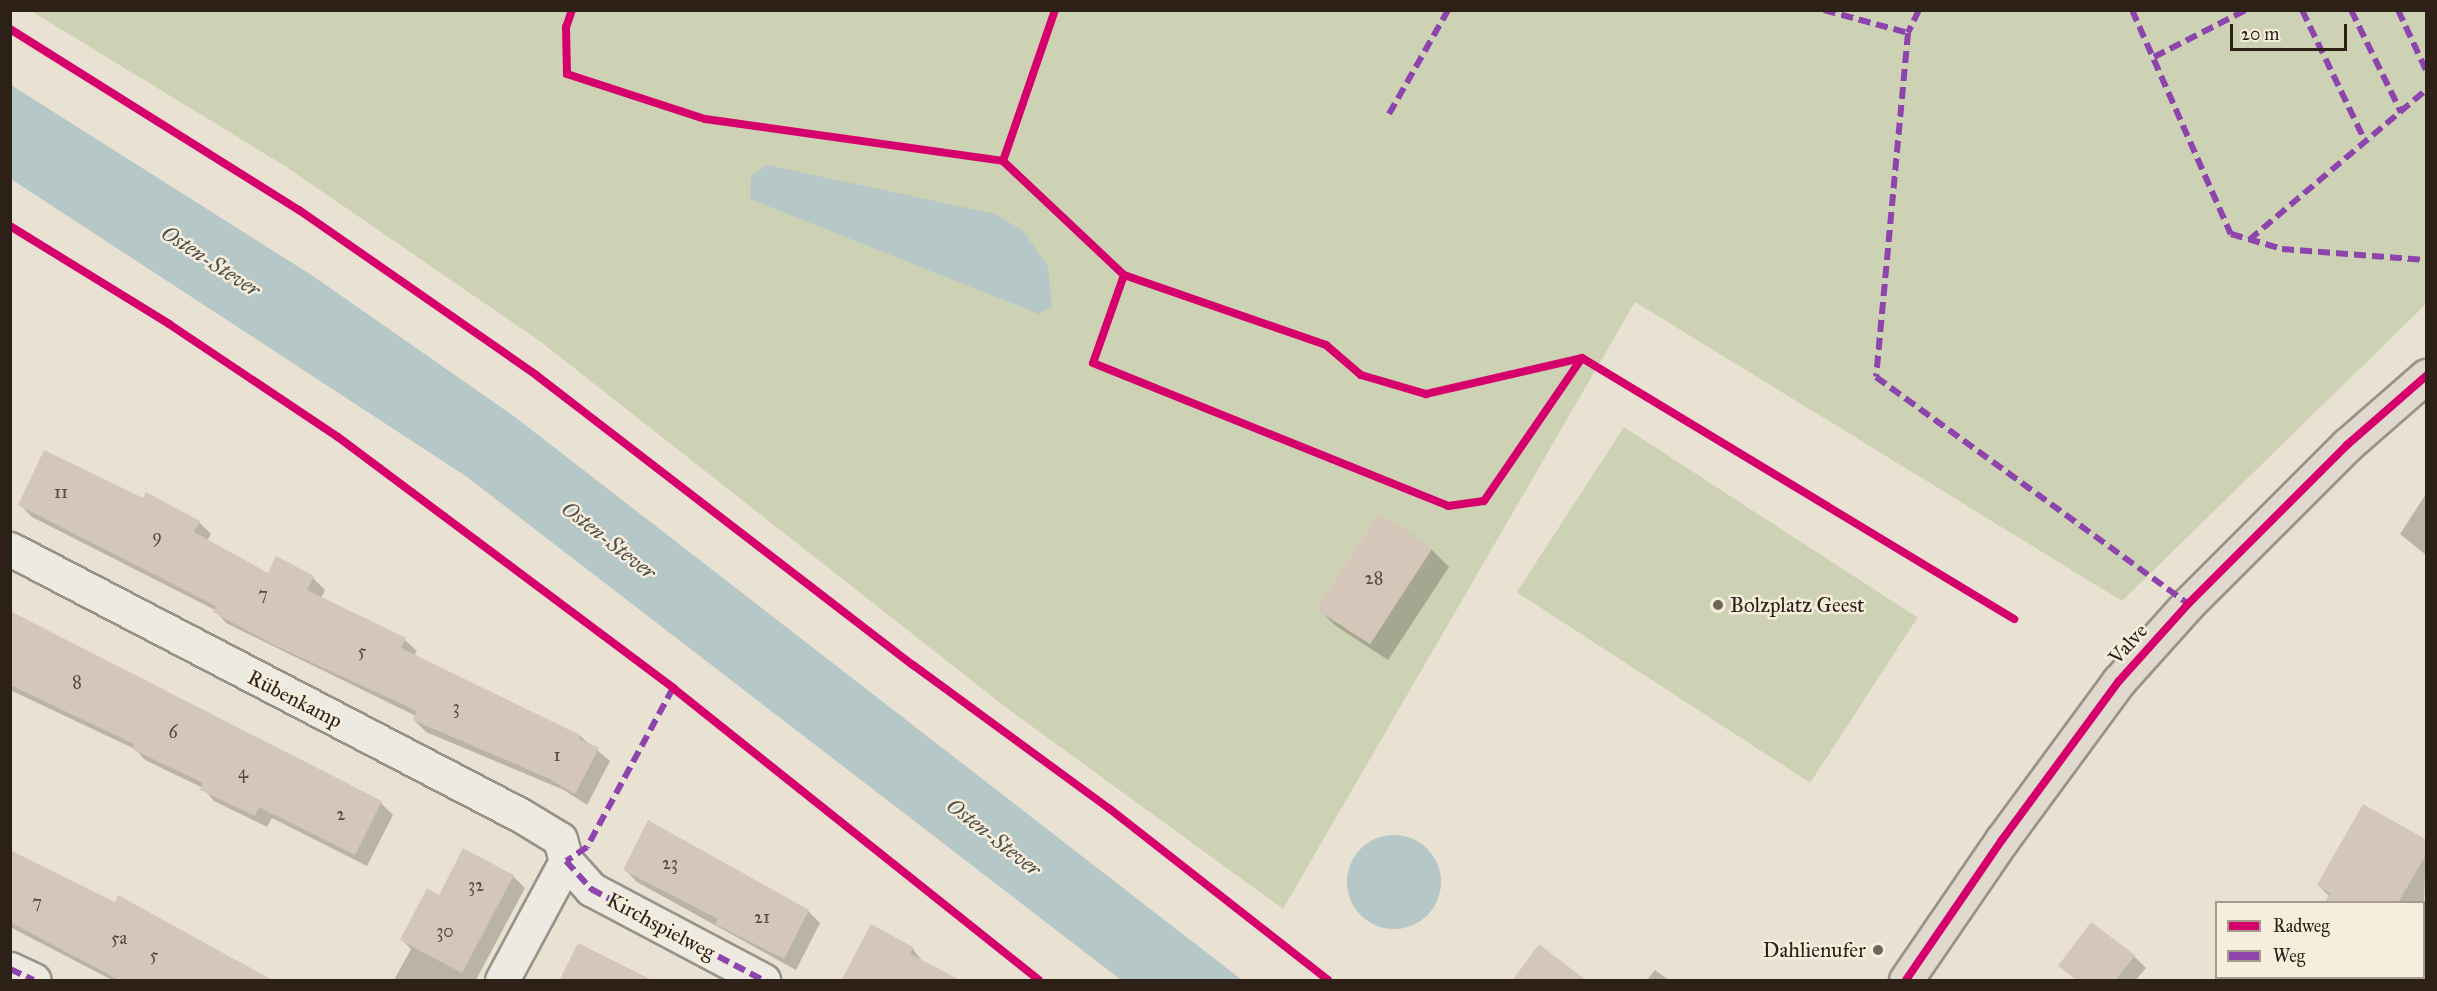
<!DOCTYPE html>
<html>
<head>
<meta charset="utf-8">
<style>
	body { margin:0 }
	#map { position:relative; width:2437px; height:991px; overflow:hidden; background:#e9e2d3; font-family:"IM FELL Great Primer",serif }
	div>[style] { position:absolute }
	.green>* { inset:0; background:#ced2b4; transform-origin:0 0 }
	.water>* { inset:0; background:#b6c7c7 }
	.round { border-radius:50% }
	.shadow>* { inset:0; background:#0003 }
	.building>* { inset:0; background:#d5c6ba; transform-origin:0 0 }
	.roads { filter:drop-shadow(2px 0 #989289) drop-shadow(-2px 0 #989289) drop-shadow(0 2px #989289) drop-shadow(0 -2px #989289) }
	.street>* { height:33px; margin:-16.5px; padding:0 16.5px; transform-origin:16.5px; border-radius:16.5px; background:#edeae2 }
	.primary>* { height:33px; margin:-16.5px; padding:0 16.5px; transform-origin:16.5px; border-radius:16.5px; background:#e0d9cd }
	.quiet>* { height:6px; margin-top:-3px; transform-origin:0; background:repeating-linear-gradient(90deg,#8e44ad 0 12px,transparent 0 18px) }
	.cycleway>* { height:8px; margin:-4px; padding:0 4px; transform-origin:4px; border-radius:4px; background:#d6006c }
	.dots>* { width:16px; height:16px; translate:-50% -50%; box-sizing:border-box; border:3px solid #f6eedd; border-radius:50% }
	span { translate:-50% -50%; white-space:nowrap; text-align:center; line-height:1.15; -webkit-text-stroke:5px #f6eedd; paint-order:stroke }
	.number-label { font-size:18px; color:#574a3f }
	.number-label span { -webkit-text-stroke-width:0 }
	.poi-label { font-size:21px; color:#2d2016 }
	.left { translate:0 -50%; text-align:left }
	.right { translate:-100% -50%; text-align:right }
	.street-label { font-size:21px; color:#2d2016 }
	.water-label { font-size:22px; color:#504f4a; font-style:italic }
	.frame { position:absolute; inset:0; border:12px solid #2d2016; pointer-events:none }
	.legend { position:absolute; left:2215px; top:901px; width:210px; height:78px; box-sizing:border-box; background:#f6eedd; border:2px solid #a69c8d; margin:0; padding:8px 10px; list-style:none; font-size:18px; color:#2d2016 }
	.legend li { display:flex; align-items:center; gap:12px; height:30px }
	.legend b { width:30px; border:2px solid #a69c8d }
	.scale { position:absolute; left:2230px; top:24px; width:117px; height:27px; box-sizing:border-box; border:3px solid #2d2016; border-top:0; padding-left:8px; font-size:18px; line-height:21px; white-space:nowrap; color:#2d2016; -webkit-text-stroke:4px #f6eedd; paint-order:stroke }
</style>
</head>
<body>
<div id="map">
	<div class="green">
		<div style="clip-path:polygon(31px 11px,2426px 11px,2426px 304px,2122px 601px,1635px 302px,1283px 909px,1008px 709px,541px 342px,285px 166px)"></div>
		<div style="left:1624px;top:427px;width:350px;height:197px;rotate:33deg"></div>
	</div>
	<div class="water">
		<div style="clip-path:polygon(11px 85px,313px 276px,515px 417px,1242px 980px,1121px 980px,467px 477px,11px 179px)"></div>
		<div style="clip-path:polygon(767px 165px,995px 214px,1023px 231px,1048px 266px,1052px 307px,1039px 314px,750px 199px,751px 175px)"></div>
		<div class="round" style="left:1347px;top:835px;width:94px;height:94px"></div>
	</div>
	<div class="shadow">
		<div style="clip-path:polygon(2426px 494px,2426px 555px,2400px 534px)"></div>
		<div style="clip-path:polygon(144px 500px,199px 522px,211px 534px,207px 541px,268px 575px,277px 558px,313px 578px,325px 590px,321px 598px,405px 640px,417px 651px,414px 656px,580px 736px,610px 761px,587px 805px,564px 790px,426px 732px,414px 720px,416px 716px,226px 623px,215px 610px,32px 517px,20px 505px)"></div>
		<div style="clip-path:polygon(1379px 515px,1431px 549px,1449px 567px,1388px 660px,1336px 626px,1318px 609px)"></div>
		<div style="clip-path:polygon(10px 612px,381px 803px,393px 815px,367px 866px,272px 818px,267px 827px,214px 801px,203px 788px,145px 760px,135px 749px,10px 690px)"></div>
		<div style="clip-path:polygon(649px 822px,808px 911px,820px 923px,796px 970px,637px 882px,625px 870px)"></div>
		<div style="clip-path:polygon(2426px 842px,2424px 905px,2326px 902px,2329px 896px,2318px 885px)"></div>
		<div style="clip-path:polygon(10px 852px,272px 980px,112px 980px,10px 927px)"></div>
		<div style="clip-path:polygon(513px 876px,525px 888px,476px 980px,394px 980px,411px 949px,402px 940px)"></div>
		<div style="clip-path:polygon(912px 948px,923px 962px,843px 980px)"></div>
		<div style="clip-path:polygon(2134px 956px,2146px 968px,2136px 980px,2076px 980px,2060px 966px)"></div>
		<div style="clip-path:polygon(1655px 970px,1669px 980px,1647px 980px)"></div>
		<div style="clip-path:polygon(2288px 978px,2399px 978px,2398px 980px)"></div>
	</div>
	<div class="building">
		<div style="clip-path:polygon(44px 450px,143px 498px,146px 492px,200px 521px,194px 532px,268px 573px,276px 556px,314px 576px,307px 590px,406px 638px,401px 648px,580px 735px,579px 739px,599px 748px,575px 794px,550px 779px,413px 720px,417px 711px,276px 646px,213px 612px,216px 606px,18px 505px)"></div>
		<div style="left:1379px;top:513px;width:64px;height:115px;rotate:33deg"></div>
		<div style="clip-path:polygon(10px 611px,382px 801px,355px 855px,259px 807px,255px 816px,200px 790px,203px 783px,132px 749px,134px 744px,10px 685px)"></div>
		<div style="clip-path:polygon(2363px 804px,2427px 840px,2427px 853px,2398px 903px,2324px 903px,2330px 893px,2317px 885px)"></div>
		<div style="clip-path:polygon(648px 820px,809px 910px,784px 959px,715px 924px,718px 919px,623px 870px)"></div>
		<div style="clip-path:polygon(463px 848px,514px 875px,462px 973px,400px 940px,427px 888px,439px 895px)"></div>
		<div style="clip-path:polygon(10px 850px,115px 902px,118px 895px,274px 981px,121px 981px,10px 922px)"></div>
		<div style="clip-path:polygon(2091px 922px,2135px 955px,2115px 981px,2078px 981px,2058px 966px)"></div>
		<div style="clip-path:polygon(871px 924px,913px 947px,910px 954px,962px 981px,841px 981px)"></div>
		<div style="clip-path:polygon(578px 943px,654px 981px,559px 981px)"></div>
		<div style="clip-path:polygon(1539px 944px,1587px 981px,1512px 981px)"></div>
	</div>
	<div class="roads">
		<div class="street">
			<div style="left:10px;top:549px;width:577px;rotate:27.54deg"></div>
			<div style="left:522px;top:816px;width:44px;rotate:31.2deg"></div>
			<div style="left:560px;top:839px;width:23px;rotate:75deg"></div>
			<div style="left:566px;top:861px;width:38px;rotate:48deg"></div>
			<div style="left:591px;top:889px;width:195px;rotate:27.9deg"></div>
			<div style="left:10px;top:969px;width:26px;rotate:25deg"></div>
			<div style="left:502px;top:980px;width:135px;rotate:-61.7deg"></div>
		</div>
		<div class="primary">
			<div style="left:1906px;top:980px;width:170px;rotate:-55.6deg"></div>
			<div style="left:2002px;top:840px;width:197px;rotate:-53.7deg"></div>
			<div style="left:2119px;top:681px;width:103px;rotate:-48.1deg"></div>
			<div style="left:2188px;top:604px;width:225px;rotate:-45deg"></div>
			<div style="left:2347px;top:445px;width:105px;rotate:-41.1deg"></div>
		</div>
	</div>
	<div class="quiet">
		<div style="left:1824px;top:10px;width:87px;rotate:15.3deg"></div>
		<div style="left:1919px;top:10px;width:25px;rotate:116deg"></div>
		<div style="left:1908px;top:33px;width:345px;rotate:95.3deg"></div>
		<div style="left:1876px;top:377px;width:386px;rotate:36deg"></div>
		<div style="left:2132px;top:10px;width:245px;rotate:66.2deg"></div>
		<div style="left:2231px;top:234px;width:53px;rotate:16.4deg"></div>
		<div style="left:2282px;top:249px;width:144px;rotate:4.4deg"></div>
		<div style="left:2302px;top:10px;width:145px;rotate:64.3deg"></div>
		<div style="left:2351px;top:10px;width:114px;rotate:63.9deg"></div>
		<div style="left:2398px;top:10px;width:66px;rotate:65deg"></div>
		<div style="left:2154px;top:57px;width:103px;rotate:-27.1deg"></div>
		<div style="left:1389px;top:114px;width:120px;rotate:-60.4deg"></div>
		<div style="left:2249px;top:240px;width:232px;rotate:-40.3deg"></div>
		<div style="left:673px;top:688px;width:181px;rotate:118.4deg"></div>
		<div style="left:587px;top:847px;width:25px;rotate:146deg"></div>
		<div style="left:566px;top:861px;width:38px;rotate:48deg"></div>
		<div style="left:591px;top:889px;width:195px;rotate:27.9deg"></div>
		<div style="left:10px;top:969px;width:26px;rotate:25deg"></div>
	</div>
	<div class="cycleway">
		<div style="left:572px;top:10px;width:18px;rotate:109deg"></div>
		<div style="left:566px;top:27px;width:47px;rotate:88.8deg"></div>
		<div style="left:567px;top:74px;width:145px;rotate:18.1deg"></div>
		<div style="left:705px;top:119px;width:301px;rotate:8deg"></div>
		<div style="left:1003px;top:161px;width:166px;rotate:43.3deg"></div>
		<div style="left:1124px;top:275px;width:93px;rotate:109.4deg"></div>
		<div style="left:1093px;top:363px;width:383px;rotate:21.9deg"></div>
		<div style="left:1448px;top:506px;width:36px;rotate:-8deg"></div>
		<div style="left:1484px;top:501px;width:173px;rotate:-55.6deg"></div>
		<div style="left:1582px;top:358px;width:505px;rotate:31.14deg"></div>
		<div style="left:10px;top:29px;width:341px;rotate:32.1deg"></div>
		<div style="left:299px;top:210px;width:289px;rotate:34.8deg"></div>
		<div style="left:536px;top:375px;width:476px;rotate:37.6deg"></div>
		<div style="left:913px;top:665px;width:244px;rotate:36.2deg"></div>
		<div style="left:1110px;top:809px;width:277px;rotate:38.1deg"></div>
		<div style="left:1003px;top:161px;width:160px;rotate:-71deg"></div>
		<div style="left:10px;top:226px;width:187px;rotate:31.6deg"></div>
		<div style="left:169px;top:324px;width:203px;rotate:33.8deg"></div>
		<div style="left:338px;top:437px;width:419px;rotate:36.8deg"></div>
		<div style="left:673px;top:688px;width:468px;rotate:38.6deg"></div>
		<div style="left:1124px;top:275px;width:214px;rotate:19.1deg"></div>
		<div style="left:1326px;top:345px;width:46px;rotate:40.6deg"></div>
		<div style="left:1361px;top:375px;width:68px;rotate:16.3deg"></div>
		<div style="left:1426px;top:394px;width:160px;rotate:-13deg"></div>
		<div style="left:1906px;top:980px;width:170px;rotate:-55.6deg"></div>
		<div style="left:2002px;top:840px;width:197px;rotate:-53.7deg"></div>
		<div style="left:2119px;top:681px;width:103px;rotate:-48.1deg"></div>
		<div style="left:2188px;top:604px;width:225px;rotate:-45deg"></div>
		<div style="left:2347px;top:445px;width:105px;rotate:-41.1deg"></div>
	</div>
	<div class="dots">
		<div style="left:1718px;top:605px;background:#6f6458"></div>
		<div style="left:1878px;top:950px;background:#6f6458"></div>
	</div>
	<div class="number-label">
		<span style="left:61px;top:492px">11</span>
		<span style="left:157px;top:536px">9</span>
		<span style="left:1374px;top:578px">28</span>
		<span style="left:263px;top:594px">7</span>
		<span style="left:362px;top:651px">5</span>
		<span style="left:77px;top:682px">8</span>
		<span style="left:456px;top:707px">3</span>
		<span style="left:173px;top:732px">6</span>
		<span style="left:557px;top:755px">1</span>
		<span style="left:243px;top:772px">4</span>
		<span style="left:341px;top:814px">2</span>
		<span style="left:670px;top:863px">23</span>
		<span style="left:476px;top:885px">32</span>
		<span style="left:37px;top:902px">7</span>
		<span style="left:762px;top:917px">21</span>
		<span style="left:445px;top:931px">30</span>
		<span style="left:119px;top:938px">5a</span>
		<span style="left:154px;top:955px">5</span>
	</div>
	<div class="poi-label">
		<span class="left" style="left:1730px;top:605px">Bolzplatz Geest</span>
		<span class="right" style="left:1866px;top:950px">Dahlienufer</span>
	</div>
	<div class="street-label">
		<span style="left:2128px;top:644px;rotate:-48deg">Valve</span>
		<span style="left:295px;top:699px;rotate:27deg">Rübenkamp</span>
		<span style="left:661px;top:926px;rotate:28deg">Kirchspielweg</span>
	</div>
	<div class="water-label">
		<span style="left:211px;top:261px;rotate:33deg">Osten-Stever</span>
		<span style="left:609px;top:540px;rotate:38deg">Osten-Stever</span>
		<span style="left:994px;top:837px;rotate:38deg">Osten-Stever</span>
	</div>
	<div class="frame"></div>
	<ul class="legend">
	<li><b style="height:8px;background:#d6006c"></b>Radweg</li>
	<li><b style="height:8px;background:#8e44ad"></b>Weg</li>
	</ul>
	<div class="scale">20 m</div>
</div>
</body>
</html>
